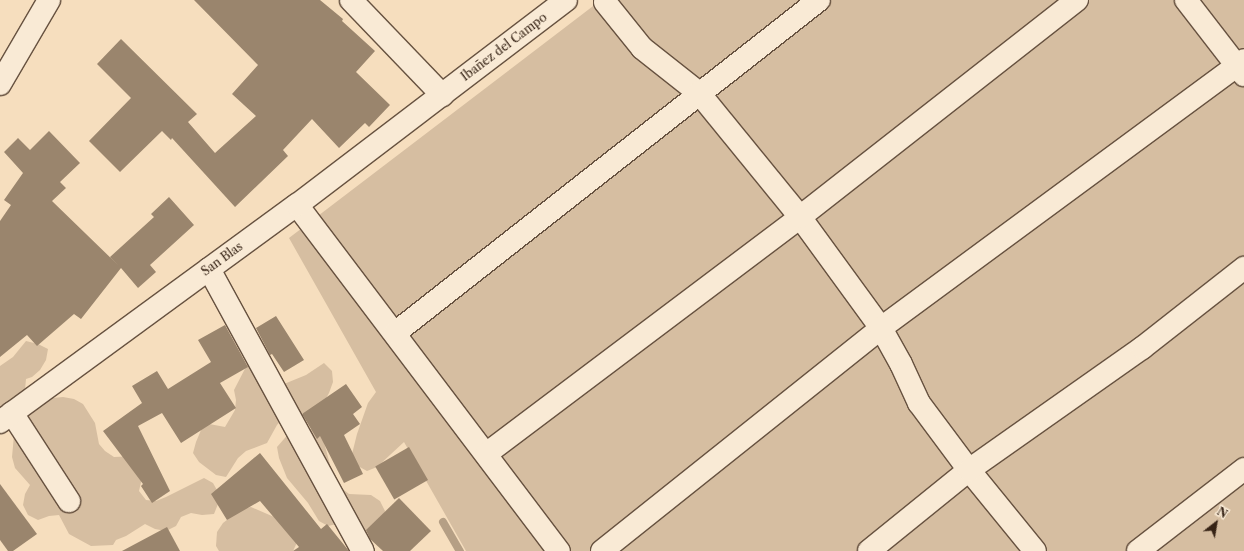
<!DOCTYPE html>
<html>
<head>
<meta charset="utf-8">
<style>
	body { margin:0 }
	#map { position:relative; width:1244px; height:551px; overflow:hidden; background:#f6debe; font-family:"Libre Caslon Text",serif }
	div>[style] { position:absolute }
	.green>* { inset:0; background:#d6bea1 }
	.stream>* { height:8px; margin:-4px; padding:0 4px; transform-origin:4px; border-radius:4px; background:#b59f85 }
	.building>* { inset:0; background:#9a856d; transform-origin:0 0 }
	.roads { filter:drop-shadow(1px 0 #675240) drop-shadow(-1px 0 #675240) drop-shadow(0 1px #675240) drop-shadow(0 -1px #675240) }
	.minor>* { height:22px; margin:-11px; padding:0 11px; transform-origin:11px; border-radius:11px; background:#f9ead5 }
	span { translate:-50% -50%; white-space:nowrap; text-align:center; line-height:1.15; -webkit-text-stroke:3px #f9ead5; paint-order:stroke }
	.street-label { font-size:12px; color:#372416 }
	.north { position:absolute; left:1196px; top:503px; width:40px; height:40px; -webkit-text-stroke:3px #f9ead5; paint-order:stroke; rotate:31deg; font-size:11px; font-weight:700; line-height:16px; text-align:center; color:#372416 }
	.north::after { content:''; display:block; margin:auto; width:14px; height:18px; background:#372416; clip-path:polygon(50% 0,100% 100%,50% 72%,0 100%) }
</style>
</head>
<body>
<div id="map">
	<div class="green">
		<div style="clip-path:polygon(601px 0,1244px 0,1244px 551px,466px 551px,404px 442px,377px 467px,367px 471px,356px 465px,352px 454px,357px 434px,368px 403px,376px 392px,289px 238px)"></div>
		<div style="clip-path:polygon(26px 341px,38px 344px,48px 349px,46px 360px,40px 370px,32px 377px,26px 379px,25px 390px,12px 409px,0 407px,0 366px,13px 357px)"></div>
		<div style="clip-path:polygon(249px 361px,284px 384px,306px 375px,324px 363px,332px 371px,333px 382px,329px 393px,324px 402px,306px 413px,285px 416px,277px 425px,267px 443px,246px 451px,238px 458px,226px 477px,216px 475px,199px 462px,193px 453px,196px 442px,204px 423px,225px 427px,235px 410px,236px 400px,234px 390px)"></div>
		<div style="clip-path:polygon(63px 397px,74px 399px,83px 404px,95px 423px,99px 444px,105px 451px,114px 457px,136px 456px,146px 461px,139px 491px,146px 500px,156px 501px,166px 497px,204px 478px,213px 483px,218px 492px,218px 504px,214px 514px,202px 515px,191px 513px,181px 517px,176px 526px,166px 531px,155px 529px,145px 524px,126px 536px,116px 540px,113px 545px,91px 546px,69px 534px,59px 515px,49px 516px,38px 520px,28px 515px,23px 505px,25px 494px,30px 485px,15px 468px,12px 457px,14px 435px,25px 417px,53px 398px)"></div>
		<div style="clip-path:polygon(313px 429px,322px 435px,335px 483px,349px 494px,371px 495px,380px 501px,385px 511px,382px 522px,376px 530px,367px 533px,350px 521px,328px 526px,319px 521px,308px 503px,287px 478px,279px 458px,277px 447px,291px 431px)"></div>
		<div style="clip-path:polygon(251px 507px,288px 523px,301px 534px,293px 551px,219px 551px,216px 546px,217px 532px,223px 523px,241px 509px)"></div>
	</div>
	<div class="stream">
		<div style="left:443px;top:522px;width:34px;rotate:60deg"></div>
	</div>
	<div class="building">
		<div style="clip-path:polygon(194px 0,320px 0,343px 19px,342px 21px,375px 51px,356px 72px,390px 105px,369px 127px,365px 123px,339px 148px,312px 119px,283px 150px,288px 156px,235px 207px,172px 138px,171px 140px,162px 131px,120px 172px,89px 141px,131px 98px,97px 64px,121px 39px,197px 114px,188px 122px,215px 153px,256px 116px,232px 94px,258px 65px)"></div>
		<div style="clip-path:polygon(49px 131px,80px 163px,60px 182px,66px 188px,52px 201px,119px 266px,110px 257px,154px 217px,151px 214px,169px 197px,194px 225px,150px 265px,156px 272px,138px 288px,121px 268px,81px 319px,74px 314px,37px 346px,27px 335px,0 357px,0 221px,11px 205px,4px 200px,23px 173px,4px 152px,18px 138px,30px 150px)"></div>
		<div style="clip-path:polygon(276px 316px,304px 360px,284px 372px,272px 354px,270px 355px,256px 328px)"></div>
		<div style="clip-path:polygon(225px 325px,248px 367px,220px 383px,236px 408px,181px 443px,162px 413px,138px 426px,170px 491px,152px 503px,141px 486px,143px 484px,103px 431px,142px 403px,132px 386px,157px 371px,168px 389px,211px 362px,198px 340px)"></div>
		<div style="clip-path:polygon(346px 384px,362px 407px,353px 414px,360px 424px,344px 435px,363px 474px,344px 483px,320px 436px,317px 439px,302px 414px)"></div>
		<div style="left:409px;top:447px;width:38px;height:39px;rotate:60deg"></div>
		<div style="clip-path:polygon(260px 453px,321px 529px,327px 524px,349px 551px,293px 551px,299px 547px,260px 501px,227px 520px,211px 494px)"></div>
		<div style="clip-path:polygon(0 484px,37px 534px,13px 551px,8px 551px,0 540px)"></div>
		<div style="clip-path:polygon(399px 498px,431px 531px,410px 551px,383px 551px,370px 539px,366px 530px)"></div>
		<div style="clip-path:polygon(167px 527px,180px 551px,122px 551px)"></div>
	</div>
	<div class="roads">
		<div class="minor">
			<div style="left:351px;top:0;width:132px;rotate:46.2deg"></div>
			<div style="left:1186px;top:0;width:95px;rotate:52.3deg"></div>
			<div style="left:605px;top:2px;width:59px;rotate:51.2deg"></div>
			<div style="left:642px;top:48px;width:73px;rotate:38.3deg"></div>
			<div style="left:699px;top:93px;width:160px;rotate:50.8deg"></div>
			<div style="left:800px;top:217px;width:137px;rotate:53.9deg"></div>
			<div style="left:881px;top:328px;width:41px;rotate:60.9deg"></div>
			<div style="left:901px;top:364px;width:43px;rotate:65.2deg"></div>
			<div style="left:919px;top:403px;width:84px;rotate:53.3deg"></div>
			<div style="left:969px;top:470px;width:104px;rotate:50.8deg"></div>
			<div style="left:0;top:84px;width:97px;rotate:-59.7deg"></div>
			<div style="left:297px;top:205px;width:434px;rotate:52.9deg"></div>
			<div style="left:209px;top:269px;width:321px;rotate:61.4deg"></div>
			<div style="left:395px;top:333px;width:539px;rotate:-38.15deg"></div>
			<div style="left:12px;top:413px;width:105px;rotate:57.1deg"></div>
			<div style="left:0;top:422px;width:368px;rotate:-36.2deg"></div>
			<div style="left:297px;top:205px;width:338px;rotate:-37.3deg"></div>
			<div style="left:486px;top:454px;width:393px;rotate:-37deg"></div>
			<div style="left:800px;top:217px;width:352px;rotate:-38.1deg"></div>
			<div style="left:602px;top:551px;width:357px;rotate:-38.6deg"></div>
			<div style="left:881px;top:328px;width:451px;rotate:-36.4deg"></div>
			<div style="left:869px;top:551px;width:129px;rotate:-39deg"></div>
			<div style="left:969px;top:470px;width:212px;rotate:-35.2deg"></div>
			<div style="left:1142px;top:348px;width:130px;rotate:-38.1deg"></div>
			<div style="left:1138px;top:551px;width:134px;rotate:-37.7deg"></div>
		</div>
	</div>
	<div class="street-label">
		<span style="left:504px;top:47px;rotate:-37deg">Ibañez del Campo</span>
		<span style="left:222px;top:259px;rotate:-36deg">San Blas</span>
	</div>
	<div class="north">N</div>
</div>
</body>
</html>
